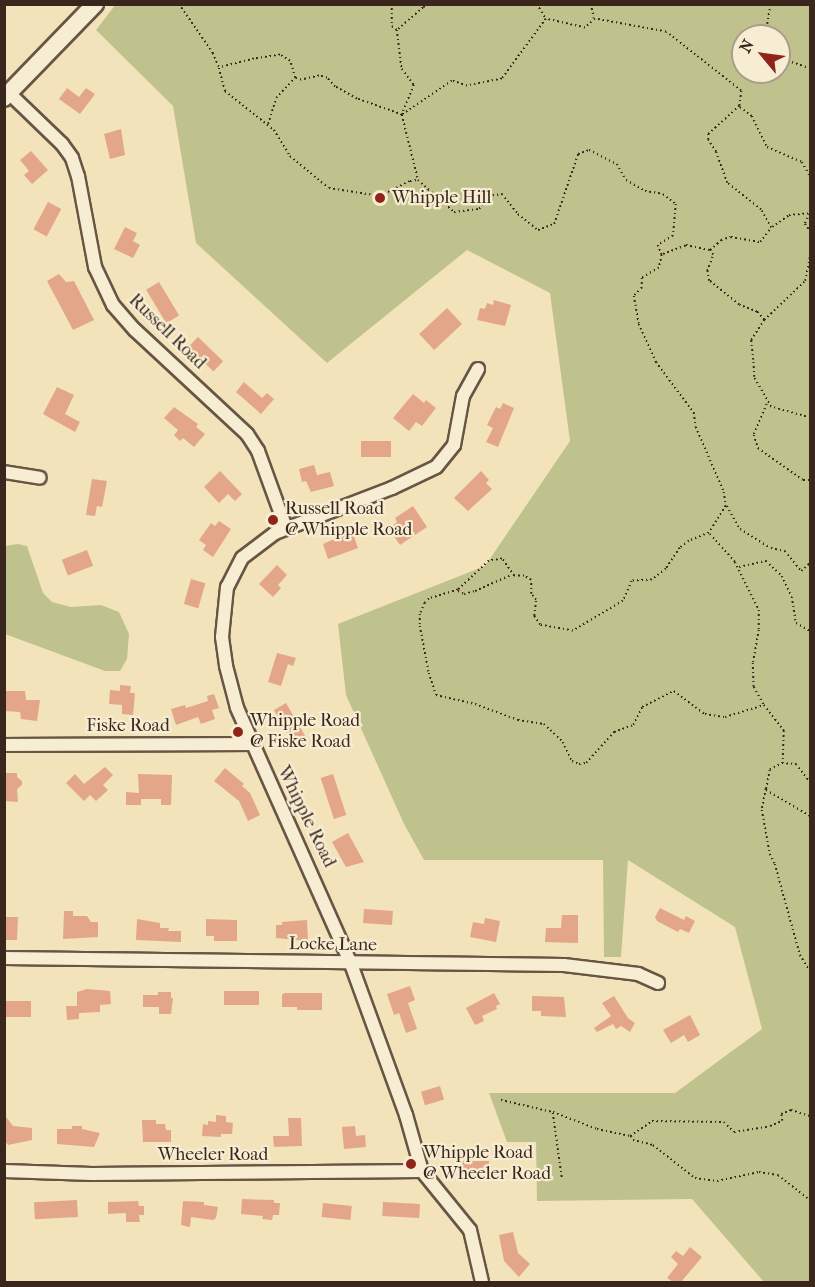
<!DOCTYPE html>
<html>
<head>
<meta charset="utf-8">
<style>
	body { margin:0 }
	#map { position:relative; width:815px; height:1287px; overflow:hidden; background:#f3e3bb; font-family:"IM FELL French Canon",serif }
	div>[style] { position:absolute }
	.green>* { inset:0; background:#c0c28d }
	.building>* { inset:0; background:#e3a689; transform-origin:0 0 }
	.path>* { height:1.5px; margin-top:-0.75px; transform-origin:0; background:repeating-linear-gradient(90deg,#39261d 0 1.5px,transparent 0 4.5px) }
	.roads { filter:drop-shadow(2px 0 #685544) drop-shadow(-2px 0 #685544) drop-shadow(0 2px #685544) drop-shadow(0 -2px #685544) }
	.street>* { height:12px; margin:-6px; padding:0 6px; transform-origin:6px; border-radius:6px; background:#f7edd3 }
	.secondary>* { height:16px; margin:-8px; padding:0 8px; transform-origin:8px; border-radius:8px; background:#f7edd3 }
	.dots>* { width:16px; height:16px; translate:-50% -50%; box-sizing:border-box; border:3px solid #f7edd3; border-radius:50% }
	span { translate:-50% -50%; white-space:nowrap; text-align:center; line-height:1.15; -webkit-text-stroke:4.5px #f7edd3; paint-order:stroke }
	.poi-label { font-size:18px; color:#39261d }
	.left { translate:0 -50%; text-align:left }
	.street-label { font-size:18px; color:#39261d }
	.frame { position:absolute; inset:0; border:6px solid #39261d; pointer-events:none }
	.north { position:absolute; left:731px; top:24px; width:60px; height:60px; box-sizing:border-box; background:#f7edd3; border:2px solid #ab9d8a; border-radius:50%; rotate:299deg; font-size:16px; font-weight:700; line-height:24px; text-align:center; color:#39261d }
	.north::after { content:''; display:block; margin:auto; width:21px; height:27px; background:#8f2418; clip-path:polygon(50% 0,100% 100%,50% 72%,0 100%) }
</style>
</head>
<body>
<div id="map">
	<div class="green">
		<div style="clip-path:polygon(evenodd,116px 4px,810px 5px,810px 1282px,764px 1282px,692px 1199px,537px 1201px,536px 1142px,507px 1142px,489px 1093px,675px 1093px,762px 1029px,735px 927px,628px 860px,621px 957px,604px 957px,603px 860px,424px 860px,404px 824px,346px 695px,338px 624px,485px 566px,570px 441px,550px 293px,467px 250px,327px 363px,196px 243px,173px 106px,96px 30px,116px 4px,743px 36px,779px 36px,779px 72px,743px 72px,743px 36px)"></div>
		<div style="clip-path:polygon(18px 544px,27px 546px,43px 593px,52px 602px,71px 607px,101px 605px,119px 612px,129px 634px,127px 659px,120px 671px,105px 671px,5px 634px,5px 546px)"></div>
	</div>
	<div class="building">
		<div style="clip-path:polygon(67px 88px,79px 97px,86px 88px,95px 94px,80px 114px,59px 99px)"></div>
		<div style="clip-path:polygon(121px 129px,125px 155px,110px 159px,104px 134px)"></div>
		<div style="clip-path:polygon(31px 151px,48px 170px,32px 184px,24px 175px,29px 171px,20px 160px)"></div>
		<div style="left:48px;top:202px;width:15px;height:31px;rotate:28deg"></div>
		<div style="clip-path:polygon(125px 227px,137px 233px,133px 241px,140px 245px,133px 258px,114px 249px)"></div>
		<div style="clip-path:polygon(59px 274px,66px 282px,74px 281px,94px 320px,73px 330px,47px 281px)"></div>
		<div style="left:159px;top:282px;width:39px;height:15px;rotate:59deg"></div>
		<div style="clip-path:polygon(494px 300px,511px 305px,505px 326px,477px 320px,480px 308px,485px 309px,487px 303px,493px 305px)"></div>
		<div style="left:447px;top:308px;width:22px;height:38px;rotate:47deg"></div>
		<div style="left:198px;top:337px;width:35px;height:14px;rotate:44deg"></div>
		<div style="clip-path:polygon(244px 382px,262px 398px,267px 393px,274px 399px,261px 414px,236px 392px)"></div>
		<div style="clip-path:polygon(57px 387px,74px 395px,65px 414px,80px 422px,75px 432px,43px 414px)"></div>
		<div style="clip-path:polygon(413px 394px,424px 403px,426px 400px,436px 408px,422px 426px,416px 422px,409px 431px,393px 418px)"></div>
		<div style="clip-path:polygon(503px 403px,514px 408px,498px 447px,486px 442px,493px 428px,487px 425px,496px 407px,500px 409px)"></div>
		<div style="clip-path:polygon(174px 407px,198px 424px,196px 427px,205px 434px,194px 447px,183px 438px,180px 441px,174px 435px,178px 430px,164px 418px)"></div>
		<div style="left:391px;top:441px;width:16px;height:30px;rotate:90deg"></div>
		<div style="clip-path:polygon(314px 465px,317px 475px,330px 472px,334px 486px,311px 492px,306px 481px,302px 482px,299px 469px)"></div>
		<div style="clip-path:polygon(220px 471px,242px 494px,235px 501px,228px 494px,219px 503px,204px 487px)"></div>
		<div style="clip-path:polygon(481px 471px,489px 480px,486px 483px,492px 489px,468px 511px,454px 498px)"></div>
		<div style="clip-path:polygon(92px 479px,107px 481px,102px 507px,97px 506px,95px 516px,86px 515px)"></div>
		<div style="clip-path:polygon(413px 506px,427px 527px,400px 545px,389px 529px,397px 522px,395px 518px)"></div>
		<div style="clip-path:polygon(219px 521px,231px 529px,213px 557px,203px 550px,206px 545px,199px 540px,211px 523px,215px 526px)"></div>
		<div style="clip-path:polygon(352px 531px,358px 548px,328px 559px,323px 544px)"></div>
		<div style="left:87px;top:550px;width:17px;height:27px;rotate:69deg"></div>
		<div style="clip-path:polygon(277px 565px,287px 575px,278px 585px,281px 588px,273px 597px,259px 584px)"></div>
		<div style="left:191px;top:579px;width:15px;height:26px;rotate:16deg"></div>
		<div style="clip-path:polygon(277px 653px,296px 658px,293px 666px,288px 664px,281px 686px,268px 682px)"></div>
		<div style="clip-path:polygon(120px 685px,131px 686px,130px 693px,135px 693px,133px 715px,122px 714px,122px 705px,109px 704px,110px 690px,120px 691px)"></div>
		<div style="clip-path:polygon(4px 691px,25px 691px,26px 700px,40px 700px,37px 721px,21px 719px,20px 712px,4px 711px)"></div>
		<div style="clip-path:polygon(214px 694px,219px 708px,212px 710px,215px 719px,201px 724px,198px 717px,176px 725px,171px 709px,185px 705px,186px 708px,208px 701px,207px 696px)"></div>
		<div style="clip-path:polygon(286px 703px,308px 741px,300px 745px,297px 740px,292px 742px,274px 710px)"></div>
		<div style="clip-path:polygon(105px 767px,113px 775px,103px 785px,108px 790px,96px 801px,90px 795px,84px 801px,66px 783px,75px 774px,84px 784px)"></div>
		<div style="clip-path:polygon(225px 768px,244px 784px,242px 786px,250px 793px,260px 815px,248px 821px,239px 801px,214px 781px)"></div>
		<div style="clip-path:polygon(4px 773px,17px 773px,17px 777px,22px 781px,22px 785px,17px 789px,18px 802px,5px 801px)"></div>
		<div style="clip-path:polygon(138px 774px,172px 775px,171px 805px,161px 805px,161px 799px,141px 799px,141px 805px,126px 805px,126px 792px,139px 793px)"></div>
		<div style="left:333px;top:774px;width:43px;height:13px;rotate:72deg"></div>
		<div style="clip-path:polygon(348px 833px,364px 862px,346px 867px,332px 842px)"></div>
		<div style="clip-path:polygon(660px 908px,684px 920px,686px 916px,695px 921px,689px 933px,680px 929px,678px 932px,657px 921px,655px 917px)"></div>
		<div style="left:364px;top:909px;width:29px;height:14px;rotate:4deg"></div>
		<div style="clip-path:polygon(64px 911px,73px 911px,73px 916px,87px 916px,91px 922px,98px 922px,98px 937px,63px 939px)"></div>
		<div style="clip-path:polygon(562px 915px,578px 915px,578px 943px,545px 942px,546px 928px,561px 928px)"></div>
		<div style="clip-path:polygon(4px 917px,18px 917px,17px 940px,5px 940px)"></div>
		<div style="clip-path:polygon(485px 918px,500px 921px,496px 942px,470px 937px,473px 922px,484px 924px)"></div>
		<div style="clip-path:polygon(137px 919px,160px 923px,160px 928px,169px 928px,168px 931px,181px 931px,181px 942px,136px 940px)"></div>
		<div style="clip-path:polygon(206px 919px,237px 920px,237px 941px,214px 941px,214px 936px,206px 936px)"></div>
		<div style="clip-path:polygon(307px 920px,308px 941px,276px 938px,276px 925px,282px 925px,282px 922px)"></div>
		<div style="clip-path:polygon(410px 986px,415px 1000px,408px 1003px,417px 1029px,406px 1033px,399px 1013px,394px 1015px,387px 994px)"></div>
		<div style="clip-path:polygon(87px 989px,110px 991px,111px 1004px,100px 1005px,100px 1012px,79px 1013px,79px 1019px,67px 1020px,66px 1006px,77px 1006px,77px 992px)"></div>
		<div style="left:259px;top:991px;width:14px;height:35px;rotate:90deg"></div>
		<div style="clip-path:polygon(158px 992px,171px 992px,171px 998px,173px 998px,171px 1014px,159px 1014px,159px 1007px,143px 1007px,143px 995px,158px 995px)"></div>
		<div style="clip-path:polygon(284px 993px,322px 993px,322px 1010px,297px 1010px,297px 1007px,282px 1007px,282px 995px)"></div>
		<div style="clip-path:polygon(494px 993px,500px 1004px,496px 1006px,497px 1009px,482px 1016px,484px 1021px,475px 1025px,466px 1008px)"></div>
		<div style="clip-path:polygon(532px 996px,564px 997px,566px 1017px,541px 1016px,541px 1011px,532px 1011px)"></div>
		<div style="clip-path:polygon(614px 996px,628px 1018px,635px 1023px,630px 1032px,621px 1026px,616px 1029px,613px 1024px,597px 1032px,594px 1028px,611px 1016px,602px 1003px)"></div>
		<div style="left:31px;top:1001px;width:16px;height:27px;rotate:90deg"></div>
		<div style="clip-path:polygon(690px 1015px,700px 1035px,688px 1042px,684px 1035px,671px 1043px,663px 1030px)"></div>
		<div style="left:440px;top:1086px;width:14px;height:20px;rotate:73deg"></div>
		<div style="clip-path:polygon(4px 1114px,13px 1126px,32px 1128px,32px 1140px,8px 1145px,4px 1140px)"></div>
		<div style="clip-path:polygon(216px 1115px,226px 1116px,226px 1122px,233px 1123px,232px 1134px,221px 1134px,221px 1137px,202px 1136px,203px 1124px,208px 1125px,208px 1121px,216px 1122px)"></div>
		<div style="clip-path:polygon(288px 1118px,301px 1118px,302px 1146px,274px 1147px,273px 1136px,289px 1136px)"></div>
		<div style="clip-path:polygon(142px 1120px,156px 1120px,156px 1124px,165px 1124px,166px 1130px,171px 1130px,171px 1142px,143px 1142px)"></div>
		<div style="clip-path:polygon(72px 1126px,82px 1126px,82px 1129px,100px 1133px,94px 1147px,57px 1144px,57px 1129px,72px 1129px)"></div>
		<div style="clip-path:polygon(355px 1126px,356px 1136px,365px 1135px,366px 1147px,344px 1149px,342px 1127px)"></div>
		<div style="left:489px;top:1161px;width:16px;height:27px;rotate:90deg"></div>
		<div style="clip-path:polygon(242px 1199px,274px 1200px,274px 1203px,280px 1203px,279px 1215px,273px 1215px,272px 1220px,262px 1219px,263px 1216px,241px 1214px)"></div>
		<div style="left:77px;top:1200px;width:17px;height:43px;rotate:87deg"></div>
		<div style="clip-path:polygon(138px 1201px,139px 1206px,144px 1206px,144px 1215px,139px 1215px,140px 1222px,126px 1222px,126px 1213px,108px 1214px,108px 1202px)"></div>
		<div style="clip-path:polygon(183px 1201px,204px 1202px,204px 1205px,218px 1207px,216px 1218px,213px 1220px,191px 1217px,190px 1227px,181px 1225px)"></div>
		<div style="left:383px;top:1202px;width:37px;height:14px;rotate:3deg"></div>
		<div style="left:323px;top:1203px;width:29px;height:14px;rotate:6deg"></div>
		<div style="clip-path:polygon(513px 1232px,518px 1253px,530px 1264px,519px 1277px,504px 1261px,499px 1235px)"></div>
		<div style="clip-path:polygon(690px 1247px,702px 1257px,681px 1282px,673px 1282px,667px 1278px,678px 1264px,671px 1257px,676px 1251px,683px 1256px)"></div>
	</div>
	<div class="path">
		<div style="left:179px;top:4px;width:60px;rotate:55.2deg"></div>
		<div style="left:213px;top:53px;width:15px;rotate:67deg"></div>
		<div style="left:392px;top:4px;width:22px;rotate:90deg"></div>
		<div style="left:392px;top:26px;width:6px;rotate:39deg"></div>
		<div style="left:397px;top:30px;width:39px;rotate:83deg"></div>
		<div style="left:402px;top:69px;width:20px;rotate:53deg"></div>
		<div style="left:414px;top:85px;width:32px;rotate:112deg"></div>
		<div style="left:402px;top:115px;width:66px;rotate:76deg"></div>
		<div style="left:537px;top:4px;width:17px;rotate:59deg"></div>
		<div style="left:591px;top:4px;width:14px;rotate:78deg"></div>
		<div style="left:398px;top:29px;width:33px;rotate:-41deg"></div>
		<div style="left:423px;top:7px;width:8px;rotate:-23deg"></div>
		<div style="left:761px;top:36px;width:13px;rotate:-63deg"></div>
		<div style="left:767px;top:24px;width:20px;rotate:-81deg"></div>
		<div style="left:779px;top:58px;width:33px;rotate:18deg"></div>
		<div style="left:740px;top:107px;width:15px;rotate:37deg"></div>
		<div style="left:752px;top:116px;width:34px;rotate:64deg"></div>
		<div style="left:767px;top:147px;width:38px;rotate:23deg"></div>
		<div style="left:802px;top:162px;width:16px;rotate:60deg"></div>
		<div style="left:268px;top:124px;width:27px;rotate:-73deg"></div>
		<div style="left:276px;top:98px;width:26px;rotate:-47deg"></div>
		<div style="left:810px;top:214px;width:11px;rotate:117deg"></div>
		<div style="left:805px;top:224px;width:9px;rotate:54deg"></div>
		<div style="left:772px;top:227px;width:21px;rotate:-35deg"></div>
		<div style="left:789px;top:215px;width:21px;rotate:-5deg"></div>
		<div style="left:663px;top:254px;width:25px;rotate:-21deg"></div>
		<div style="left:686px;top:245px;width:25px;rotate:12deg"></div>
		<div style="left:764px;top:320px;width:57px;rotate:-43.6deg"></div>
		<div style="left:805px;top:281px;width:25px;rotate:-79deg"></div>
		<div style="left:767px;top:404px;width:34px;rotate:113deg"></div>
		<div style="left:754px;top:435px;width:14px;rotate:73deg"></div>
		<div style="left:758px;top:448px;width:55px;rotate:35.4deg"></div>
		<div style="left:803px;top:480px;width:7px"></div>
		<div style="left:810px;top:418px;width:41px;rotate:-164.2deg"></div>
		<div style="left:771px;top:407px;width:34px;rotate:-120deg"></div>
		<div style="left:754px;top:377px;width:17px;rotate:-93deg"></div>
		<div style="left:753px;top:360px;width:20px;rotate:-96deg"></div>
		<div style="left:751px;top:340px;width:24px;rotate:-57deg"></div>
		<div style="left:764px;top:320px;width:11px;rotate:-131deg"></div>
		<div style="left:757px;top:312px;width:19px;rotate:-159deg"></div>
		<div style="left:739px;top:305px;width:38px;rotate:-141deg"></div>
		<div style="left:709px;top:281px;width:10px;rotate:-101deg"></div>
		<div style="left:707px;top:271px;width:17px;rotate:-69deg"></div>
		<div style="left:713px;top:255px;width:6px;rotate:-121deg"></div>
		<div style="left:710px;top:250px;width:15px;rotate:-42deg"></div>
		<div style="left:721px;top:240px;width:10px;rotate:-17deg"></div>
		<div style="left:731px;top:237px;width:29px;rotate:10deg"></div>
		<div style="left:760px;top:242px;width:18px;rotate:-52deg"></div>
		<div style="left:771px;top:228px;width:21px;rotate:-119deg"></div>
		<div style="left:761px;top:210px;width:43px;rotate:-141.5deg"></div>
		<div style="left:727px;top:183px;width:33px;rotate:-110deg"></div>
		<div style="left:716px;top:152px;width:14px;rotate:-124deg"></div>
		<div style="left:708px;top:140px;width:6px;rotate:-90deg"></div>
		<div style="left:708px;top:134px;width:42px;rotate:-42.1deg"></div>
		<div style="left:739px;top:106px;width:15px;rotate:-82deg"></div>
		<div style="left:741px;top:91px;width:95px;rotate:-141.8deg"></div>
		<div style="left:666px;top:32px;width:72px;rotate:-169.6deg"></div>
		<div style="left:595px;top:19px;width:13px;rotate:138deg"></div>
		<div style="left:585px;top:28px;width:40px;rotate:-167deg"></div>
		<div style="left:546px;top:19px;width:74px;rotate:126.3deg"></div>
		<div style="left:502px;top:79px;width:36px;rotate:169deg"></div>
		<div style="left:467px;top:86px;width:16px;rotate:-162deg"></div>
		<div style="left:452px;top:81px;width:60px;rotate:145.8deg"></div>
		<div style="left:402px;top:115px;width:48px;rotate:-160.4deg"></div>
		<div style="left:357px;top:99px;width:25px;rotate:-151deg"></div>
		<div style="left:335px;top:87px;width:12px;rotate:-132deg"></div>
		<div style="left:327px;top:78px;width:8px;rotate:-166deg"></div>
		<div style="left:319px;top:76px;width:18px;rotate:167deg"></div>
		<div style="left:301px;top:80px;width:6px;rotate:-162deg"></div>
		<div style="left:295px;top:78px;width:18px;rotate:-106deg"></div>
		<div style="left:290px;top:61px;width:12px;rotate:-149deg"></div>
		<div style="left:280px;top:55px;width:26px;rotate:171deg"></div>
		<div style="left:254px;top:59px;width:36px;rotate:166deg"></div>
		<div style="left:219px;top:68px;width:24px;rotate:75deg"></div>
		<div style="left:225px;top:91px;width:63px;rotate:38.5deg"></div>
		<div style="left:274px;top:130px;width:31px;rotate:58deg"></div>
		<div style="left:290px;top:156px;width:50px;rotate:39.4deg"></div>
		<div style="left:329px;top:188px;width:52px;rotate:8.9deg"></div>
		<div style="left:380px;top:196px;width:34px;rotate:-27deg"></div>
		<div style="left:410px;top:181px;width:8px;rotate:-7deg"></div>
		<div style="left:418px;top:180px;width:48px;rotate:41.6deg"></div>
		<div style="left:454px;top:212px;width:25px;rotate:-7deg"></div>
		<div style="left:479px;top:209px;width:16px;rotate:-55deg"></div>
		<div style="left:488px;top:196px;width:14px;rotate:-8deg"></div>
		<div style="left:502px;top:194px;width:26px;rotate:51deg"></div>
		<div style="left:518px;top:214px;width:26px;rotate:39deg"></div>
		<div style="left:538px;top:230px;width:17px;rotate:-21deg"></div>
		<div style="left:554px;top:224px;width:74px;rotate:-71.1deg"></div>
		<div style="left:578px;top:154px;width:12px;rotate:-20deg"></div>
		<div style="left:589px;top:150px;width:31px;rotate:27deg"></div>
		<div style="left:617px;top:164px;width:18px;rotate:61deg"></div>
		<div style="left:626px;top:180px;width:22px;rotate:30deg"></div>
		<div style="left:645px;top:191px;width:18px;rotate:9deg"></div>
		<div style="left:663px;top:194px;width:16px;rotate:38deg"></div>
		<div style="left:676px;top:204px;width:32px;rotate:95deg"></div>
		<div style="left:673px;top:236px;width:17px;rotate:149deg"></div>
		<div style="left:658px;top:245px;width:11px;rotate:68deg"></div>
		<div style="left:662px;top:255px;width:13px;rotate:103deg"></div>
		<div style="left:659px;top:268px;width:20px;rotate:150deg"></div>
		<div style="left:642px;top:278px;width:10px;rotate:90deg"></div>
		<div style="left:642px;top:288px;width:11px;rotate:135deg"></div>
		<div style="left:634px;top:296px;width:28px;rotate:80deg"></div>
		<div style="left:639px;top:324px;width:42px;rotate:65.9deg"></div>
		<div style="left:656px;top:362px;width:64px;rotate:53.3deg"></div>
		<div style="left:694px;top:413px;width:14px;rotate:82deg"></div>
		<div style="left:696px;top:427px;width:71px;rotate:66.7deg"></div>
		<div style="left:724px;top:492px;width:14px;rotate:82deg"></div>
		<div style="left:726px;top:506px;width:32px;rotate:122deg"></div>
		<div style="left:709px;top:533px;width:22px;rotate:158deg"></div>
		<div style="left:689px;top:541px;width:11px;rotate:142deg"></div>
		<div style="left:680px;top:548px;width:25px;rotate:124deg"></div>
		<div style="left:666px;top:569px;width:18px;rotate:142deg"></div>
		<div style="left:652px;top:580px;width:20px;rotate:177deg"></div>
		<div style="left:632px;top:581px;width:22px;rotate:114deg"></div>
		<div style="left:623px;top:601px;width:58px;rotate:149deg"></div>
		<div style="left:573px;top:631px;width:34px;rotate:-170deg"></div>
		<div style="left:540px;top:625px;width:11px;rotate:-124deg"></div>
		<div style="left:534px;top:616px;width:16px;rotate:-83deg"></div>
		<div style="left:536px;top:600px;width:8px;rotate:-130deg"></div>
		<div style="left:531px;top:594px;width:14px;rotate:-90deg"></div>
		<div style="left:531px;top:580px;width:8px;rotate:-150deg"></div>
		<div style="left:524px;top:576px;width:10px;rotate:180deg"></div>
		<div style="left:514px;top:576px;width:21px;rotate:-125deg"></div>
		<div style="left:502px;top:559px;width:13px;rotate:171deg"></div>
		<div style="left:489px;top:561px;width:42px;rotate:136.9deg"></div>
		<div style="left:458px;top:590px;width:30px;rotate:163deg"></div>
		<div style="left:429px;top:599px;width:6px;rotate:135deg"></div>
		<div style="left:425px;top:603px;width:12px;rotate:114deg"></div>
		<div style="left:420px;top:614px;width:12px;rotate:90deg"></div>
		<div style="left:420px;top:626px;width:48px;rotate:79.2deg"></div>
		<div style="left:429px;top:673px;width:23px;rotate:72deg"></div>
		<div style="left:436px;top:695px;width:40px;rotate:13deg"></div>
		<div style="left:475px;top:704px;width:46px;rotate:20.4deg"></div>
		<div style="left:518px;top:720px;width:26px;rotate:9deg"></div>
		<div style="left:544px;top:724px;width:26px;rotate:43deg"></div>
		<div style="left:563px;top:742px;width:21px;rotate:65deg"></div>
		<div style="left:572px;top:761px;width:8px;rotate:23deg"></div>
		<div style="left:579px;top:764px;width:7px;rotate:-8deg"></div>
		<div style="left:586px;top:763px;width:42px;rotate:-47.9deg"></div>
		<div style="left:614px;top:732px;width:20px;rotate:-20deg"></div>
		<div style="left:633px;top:725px;width:20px;rotate:-63deg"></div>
		<div style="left:642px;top:707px;width:36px;rotate:-27deg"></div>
		<div style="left:674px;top:691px;width:39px;rotate:37deg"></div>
		<div style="left:705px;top:714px;width:20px;rotate:9deg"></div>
		<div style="left:725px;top:717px;width:41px;rotate:-17.1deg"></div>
		<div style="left:764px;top:705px;width:33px;rotate:52deg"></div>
		<div style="left:784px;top:731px;width:32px;rotate:92deg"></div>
		<div style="left:783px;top:763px;width:15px;rotate:152deg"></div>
		<div style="left:770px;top:770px;width:20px;rotate:101deg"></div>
		<div style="left:766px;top:790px;width:51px;rotate:30.6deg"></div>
		<div style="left:727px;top:506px;width:26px;rotate:61deg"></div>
		<div style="left:740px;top:529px;width:36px;rotate:32deg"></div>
		<div style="left:771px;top:548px;width:14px;rotate:12deg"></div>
		<div style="left:785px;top:551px;width:26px;rotate:51deg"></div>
		<div style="left:801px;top:571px;width:12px;rotate:-42deg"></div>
		<div style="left:710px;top:534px;width:38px;rotate:48deg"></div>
		<div style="left:735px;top:562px;width:54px;rotate:63.4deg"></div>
		<div style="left:759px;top:610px;width:20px;rotate:90deg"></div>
		<div style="left:759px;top:630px;width:34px;rotate:100deg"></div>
		<div style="left:753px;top:663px;width:24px;rotate:88deg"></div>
		<div style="left:754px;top:687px;width:21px;rotate:61deg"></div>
		<div style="left:739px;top:567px;width:28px;rotate:-13deg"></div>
		<div style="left:766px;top:561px;width:22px;rotate:43deg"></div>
		<div style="left:782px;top:576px;width:23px;rotate:65deg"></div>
		<div style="left:792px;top:597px;width:26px;rotate:81deg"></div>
		<div style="left:796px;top:623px;width:16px;rotate:30deg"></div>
		<div style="left:458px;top:591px;width:7px;rotate:27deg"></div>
		<div style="left:464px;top:594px;width:11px;rotate:-15deg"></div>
		<div style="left:475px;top:591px;width:39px;rotate:-24deg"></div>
		<div style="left:782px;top:763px;width:14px;rotate:4deg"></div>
		<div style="left:796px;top:764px;width:23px;rotate:52deg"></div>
		<div style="left:766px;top:789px;width:21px;rotate:101deg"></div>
		<div style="left:762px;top:810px;width:45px;rotate:79.7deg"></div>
		<div style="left:770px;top:854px;width:11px;rotate:63deg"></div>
		<div style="left:775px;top:864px;width:94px;rotate:74.6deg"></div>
		<div style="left:800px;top:955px;width:19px;rotate:58deg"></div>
		<div style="left:501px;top:1100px;width:53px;rotate:13deg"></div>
		<div style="left:553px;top:1112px;width:47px;rotate:21.1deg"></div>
		<div style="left:597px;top:1129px;width:34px;rotate:12deg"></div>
		<div style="left:630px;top:1136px;width:27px;rotate:-34deg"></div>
		<div style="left:652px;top:1121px;width:72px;rotate:0.8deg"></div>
		<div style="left:724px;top:1122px;width:14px;rotate:45deg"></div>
		<div style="left:734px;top:1132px;width:36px;rotate:-9deg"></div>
		<div style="left:770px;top:1126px;width:13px;rotate:-23deg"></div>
		<div style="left:782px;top:1121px;width:7px;rotate:-98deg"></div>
		<div style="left:781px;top:1114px;width:11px;rotate:-22deg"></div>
		<div style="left:791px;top:1110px;width:20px;rotate:18deg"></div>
		<div style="left:553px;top:1113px;width:66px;rotate:82.1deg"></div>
		<div style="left:631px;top:1136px;width:4px;rotate:63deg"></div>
		<div style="left:633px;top:1140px;width:21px;rotate:14deg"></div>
		<div style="left:653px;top:1145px;width:53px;rotate:38.2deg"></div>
		<div style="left:695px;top:1178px;width:22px;rotate:8deg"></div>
		<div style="left:717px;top:1181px;width:43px;rotate:-12.1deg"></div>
		<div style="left:759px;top:1172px;width:19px;rotate:9deg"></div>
		<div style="left:778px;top:1175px;width:41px;rotate:38deg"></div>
	</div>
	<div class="roads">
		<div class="street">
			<div style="left:9px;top:93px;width:74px;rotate:43.9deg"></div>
			<div style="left:62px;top:144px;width:17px;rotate:54deg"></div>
			<div style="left:72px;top:158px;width:19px;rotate:72deg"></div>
			<div style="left:78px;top:176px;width:93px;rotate:79.4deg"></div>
			<div style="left:95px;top:267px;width:42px;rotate:64.7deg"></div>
			<div style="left:113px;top:305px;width:33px;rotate:49deg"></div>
			<div style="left:135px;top:330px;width:153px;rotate:42.9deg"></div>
			<div style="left:247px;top:434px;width:20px;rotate:57deg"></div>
			<div style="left:258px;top:451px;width:82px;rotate:70deg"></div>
			<div style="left:478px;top:369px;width:31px;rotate:119deg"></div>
			<div style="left:463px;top:396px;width:50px;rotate:100.4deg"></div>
			<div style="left:454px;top:445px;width:28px;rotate:129deg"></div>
			<div style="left:436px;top:467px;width:49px;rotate:154.5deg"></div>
			<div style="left:392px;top:488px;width:125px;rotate:159deg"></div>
			<div style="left:275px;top:533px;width:41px;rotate:142.9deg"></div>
			<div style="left:242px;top:558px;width:33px;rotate:117deg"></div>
			<div style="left:227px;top:587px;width:50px;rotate:95.7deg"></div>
			<div style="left:222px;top:637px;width:29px;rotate:82deg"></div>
			<div style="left:226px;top:666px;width:43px;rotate:75.3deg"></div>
			<div style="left:237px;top:708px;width:280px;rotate:66deg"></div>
			<div style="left:351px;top:964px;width:161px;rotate:70deg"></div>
			<div style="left:406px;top:1115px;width:58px;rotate:74.1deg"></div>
			<div style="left:422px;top:1171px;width:76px;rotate:50.9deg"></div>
			<div style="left:470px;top:1230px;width:53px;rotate:77deg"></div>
			<div style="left:4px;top:472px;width:36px;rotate:9deg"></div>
			<div style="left:4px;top:745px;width:248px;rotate:-0.2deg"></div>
			<div style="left:4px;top:958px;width:560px;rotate:0.72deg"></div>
			<div style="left:564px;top:965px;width:75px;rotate:6.9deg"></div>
			<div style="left:638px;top:974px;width:22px;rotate:24deg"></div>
			<div style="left:4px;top:1171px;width:88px;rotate:2deg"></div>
			<div style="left:92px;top:1174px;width:330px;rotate:-0.5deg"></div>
		</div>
		<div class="secondary">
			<div style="left:4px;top:98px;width:131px;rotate:-45.9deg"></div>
		</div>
	</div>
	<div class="dots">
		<div style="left:380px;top:198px;background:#8f2418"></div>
		<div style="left:273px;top:520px;background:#8f2418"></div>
		<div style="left:238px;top:732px;background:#8f2418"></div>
		<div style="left:411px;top:1164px;background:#8f2418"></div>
	</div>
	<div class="poi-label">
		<span class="left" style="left:392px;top:198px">Whipple Hill</span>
		<span class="left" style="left:285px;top:520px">Russell Road<br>@ Whipple Road</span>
		<span class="left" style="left:250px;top:732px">Whipple Road<br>@ Fiske Road</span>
		<span class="left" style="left:423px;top:1164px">Whipple Road<br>@ Wheeler Road</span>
	</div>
	<div class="street-label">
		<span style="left:167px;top:332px;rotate:44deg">Russell Road</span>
		<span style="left:128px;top:726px">Fiske Road</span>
		<span style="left:306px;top:817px;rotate:64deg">Whipple Road</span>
		<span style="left:333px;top:945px;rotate:1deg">Locke Lane</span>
		<span style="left:213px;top:1155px">Wheeler Road</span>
	</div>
	<div class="frame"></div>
	<div class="north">N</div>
</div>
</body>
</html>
